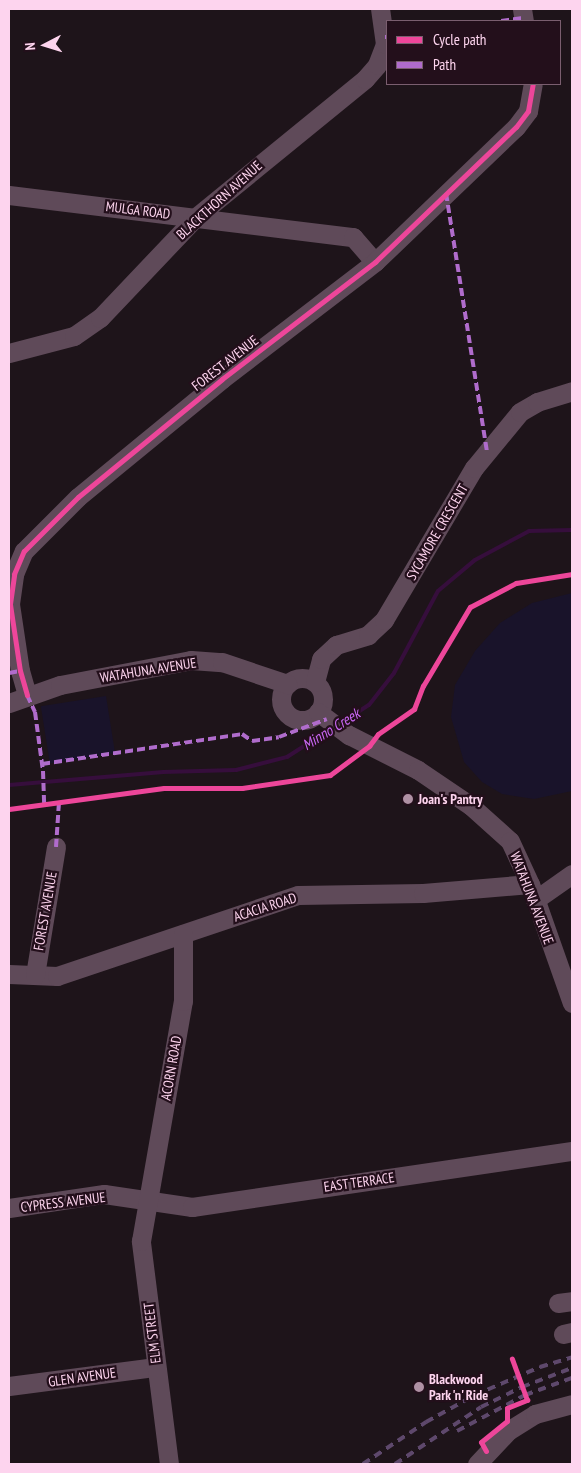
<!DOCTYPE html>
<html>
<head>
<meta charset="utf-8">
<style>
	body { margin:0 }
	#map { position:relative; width:581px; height:1473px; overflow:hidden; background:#1e141a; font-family:"PT Sans Narrow",sans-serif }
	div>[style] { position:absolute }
	.green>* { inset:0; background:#19132a; transform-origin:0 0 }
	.stream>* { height:4px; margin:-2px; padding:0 2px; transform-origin:2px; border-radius:2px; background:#360e3c }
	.minor>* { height:19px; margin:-9.5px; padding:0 9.5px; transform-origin:9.5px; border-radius:9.5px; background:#5f4a59 }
	.minor>.ring { margin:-9.5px; padding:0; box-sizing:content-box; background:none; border:19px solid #5f4a59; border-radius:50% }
	.rail>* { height:4px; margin-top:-2px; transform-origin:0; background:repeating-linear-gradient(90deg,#5e486c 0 8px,transparent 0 14px) }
	.quiet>* { height:4px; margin-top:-2px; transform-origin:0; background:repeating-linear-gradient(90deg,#b06ccc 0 8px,transparent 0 12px) }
	.cycleway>* { height:5px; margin:-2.5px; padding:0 2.5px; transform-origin:2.5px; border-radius:2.5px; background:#ed469a }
	.dots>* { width:14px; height:14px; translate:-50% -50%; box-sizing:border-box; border:2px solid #230f1b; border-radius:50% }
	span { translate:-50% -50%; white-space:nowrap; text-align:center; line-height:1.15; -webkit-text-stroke:4.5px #230f1b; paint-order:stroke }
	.street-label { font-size:14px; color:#fdd4ee }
	.poi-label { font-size:14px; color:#fdd4ee; font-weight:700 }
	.left { translate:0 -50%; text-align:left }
	.water-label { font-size:15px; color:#cb68f7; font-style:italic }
	.frame { position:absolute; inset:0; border:10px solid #fdd4ee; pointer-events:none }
	.legend { position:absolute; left:386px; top:20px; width:175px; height:65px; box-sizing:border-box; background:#230f1b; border:1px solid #7a5e6f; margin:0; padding:6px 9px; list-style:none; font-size:15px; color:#fdd4ee }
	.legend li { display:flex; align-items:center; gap:10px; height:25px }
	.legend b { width:25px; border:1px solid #7a5e6f }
	.north { position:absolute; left:20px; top:20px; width:50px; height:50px; -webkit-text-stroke:4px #230f1b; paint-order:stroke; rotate:265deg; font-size:14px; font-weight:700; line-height:20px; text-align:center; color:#fdd4ee }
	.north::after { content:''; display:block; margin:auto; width:18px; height:22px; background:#fdd4ee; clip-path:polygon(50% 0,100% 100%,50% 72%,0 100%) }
</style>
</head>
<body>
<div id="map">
	<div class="green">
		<div style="clip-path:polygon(572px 593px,572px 791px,534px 799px,502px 794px,482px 782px,464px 762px,451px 717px,455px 685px,475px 651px,500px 623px,532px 603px)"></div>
		<div style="left:106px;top:696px;width:58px;height:66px;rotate:81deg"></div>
	</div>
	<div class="stream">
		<div style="left:341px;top:723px;width:33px;rotate:-33deg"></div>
		<div style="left:369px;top:705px;width:41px;rotate:-52deg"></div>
		<div style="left:394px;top:673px;width:93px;rotate:-61.8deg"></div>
		<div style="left:438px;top:591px;width:48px;rotate:-40deg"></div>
		<div style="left:475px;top:560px;width:61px;rotate:-28.2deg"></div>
		<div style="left:529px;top:531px;width:43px;rotate:-1.3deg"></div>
		<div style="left:9px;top:785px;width:155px;rotate:-4.8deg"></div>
		<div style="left:163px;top:772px;width:73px;rotate:-1.6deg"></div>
		<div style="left:236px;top:770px;width:53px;rotate:-14.3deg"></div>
		<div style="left:287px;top:757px;width:52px;rotate:-32.5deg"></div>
	</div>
	<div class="minor">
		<div style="left:522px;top:9px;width:12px;rotate:81deg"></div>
		<div style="left:9px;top:195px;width:347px;rotate:7deg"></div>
		<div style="left:353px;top:237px;width:33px;rotate:49deg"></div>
		<div style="left:9px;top:353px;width:67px;rotate:-14.7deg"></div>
		<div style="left:74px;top:336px;width:32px;rotate:-35deg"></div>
		<div style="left:100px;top:318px;width:139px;rotate:-46.5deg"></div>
		<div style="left:196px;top:217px;width:218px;rotate:-39.2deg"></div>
		<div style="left:365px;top:79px;width:18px;rotate:-49deg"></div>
		<div style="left:377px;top:65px;width:22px;rotate:-69deg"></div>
		<div style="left:385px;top:44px;width:35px;rotate:-98deg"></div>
		<div class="ring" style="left:281px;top:678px;width:23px;height:23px"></div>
		<div style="left:315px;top:682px;width:24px;rotate:-75deg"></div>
		<div style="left:321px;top:659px;width:21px;rotate:-43deg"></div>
		<div style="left:336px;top:645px;width:34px;rotate:-17deg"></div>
		<div style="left:368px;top:635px;width:22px;rotate:-43deg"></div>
		<div style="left:384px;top:620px;width:177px;rotate:-59.4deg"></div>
		<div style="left:474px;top:468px;width:72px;rotate:-50.6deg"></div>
		<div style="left:520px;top:412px;width:20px;rotate:-30deg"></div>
		<div style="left:537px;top:402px;width:37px;rotate:-17deg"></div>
		<div style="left:27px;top:695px;width:25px;rotate:-106deg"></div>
		<div style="left:20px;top:671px;width:68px;rotate:-98.5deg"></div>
		<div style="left:10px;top:604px;width:30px;rotate:-82deg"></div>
		<div style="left:14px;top:574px;width:25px;rotate:-67deg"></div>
		<div style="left:24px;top:551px;width:76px;rotate:-45deg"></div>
		<div style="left:78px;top:497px;width:186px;rotate:-39.3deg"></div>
		<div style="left:222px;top:379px;width:193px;rotate:-37.4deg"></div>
		<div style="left:375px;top:262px;width:195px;rotate:-43.8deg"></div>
		<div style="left:516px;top:127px;width:20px;rotate:-53deg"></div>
		<div style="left:528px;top:111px;width:27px;rotate:-80deg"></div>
		<div style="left:9px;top:703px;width:54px;rotate:-19.4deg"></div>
		<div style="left:60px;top:685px;width:133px;rotate:-10.8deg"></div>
		<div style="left:191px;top:660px;width:31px;rotate:4deg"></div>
		<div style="left:222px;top:662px;width:69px;rotate:18.7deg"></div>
		<div style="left:318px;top:712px;width:39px;rotate:37deg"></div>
		<div style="left:349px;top:735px;width:77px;rotate:26.9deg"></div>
		<div style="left:418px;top:770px;width:64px;rotate:34.2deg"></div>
		<div style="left:471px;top:806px;width:52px;rotate:41.9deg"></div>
		<div style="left:510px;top:841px;width:47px;rotate:65.1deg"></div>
		<div style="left:530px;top:884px;width:126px;rotate:70.6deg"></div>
		<div style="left:535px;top:900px;width:45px;rotate:-35.1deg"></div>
		<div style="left:9px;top:974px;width:48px;rotate:2.4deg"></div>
		<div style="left:57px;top:976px;width:254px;rotate:-18.6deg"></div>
		<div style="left:298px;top:895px;width:125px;rotate:-0.9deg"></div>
		<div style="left:423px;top:893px;width:107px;rotate:-4.8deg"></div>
		<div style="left:35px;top:975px;width:130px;rotate:-80.7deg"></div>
		<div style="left:9px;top:1208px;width:96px;rotate:-8.4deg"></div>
		<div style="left:104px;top:1194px;width:89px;rotate:8.4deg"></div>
		<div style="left:192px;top:1207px;width:384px;rotate:-8.4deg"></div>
		<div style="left:558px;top:1303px;width:14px;rotate:-8deg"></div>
		<div style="left:563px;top:1334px;width:9px;rotate:-13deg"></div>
		<div style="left:9px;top:1386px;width:148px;rotate:-7.4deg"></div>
		<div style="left:169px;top:1464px;width:225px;rotate:-97.2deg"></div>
		<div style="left:141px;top:1241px;width:244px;rotate:-80.1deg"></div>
		<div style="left:183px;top:1001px;width:67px;rotate:-90deg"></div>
		<div style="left:477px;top:1464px;width:45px;rotate:-46.8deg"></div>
		<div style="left:508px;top:1431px;width:32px;rotate:-32deg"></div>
		<div style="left:535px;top:1414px;width:38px;rotate:-15deg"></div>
	</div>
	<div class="rail">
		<div style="left:457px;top:1431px;width:77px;rotate:-27.9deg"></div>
		<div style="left:525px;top:1395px;width:50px;rotate:-19.9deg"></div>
		<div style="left:363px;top:1464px;width:76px;rotate:-33.7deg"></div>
		<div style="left:426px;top:1422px;width:56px;rotate:-28.9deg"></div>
		<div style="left:475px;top:1395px;width:71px;rotate:-23.3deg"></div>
		<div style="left:540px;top:1367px;width:34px;rotate:-17deg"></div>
		<div style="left:395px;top:1464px;width:103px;rotate:-33.5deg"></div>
		<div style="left:481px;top:1407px;width:46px;rotate:-26deg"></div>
		<div style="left:522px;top:1387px;width:53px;rotate:-20.8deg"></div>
	</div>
	<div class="quiet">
		<div style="left:501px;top:21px;width:22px;rotate:-8deg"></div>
		<div style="left:385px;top:37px;width:2px"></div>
		<div style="left:446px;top:193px;width:261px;rotate:81deg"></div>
		<div style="left:9px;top:673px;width:11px;rotate:-10deg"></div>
		<div style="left:27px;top:695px;width:19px;rotate:65deg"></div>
		<div style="left:35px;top:712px;width:60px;rotate:82.3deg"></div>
		<div style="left:43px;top:771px;width:33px;rotate:88deg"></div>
		<div style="left:42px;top:764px;width:202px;rotate:-8.5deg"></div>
		<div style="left:242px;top:734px;width:12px;rotate:35deg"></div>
		<div style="left:252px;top:741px;width:27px;rotate:-8deg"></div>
		<div style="left:279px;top:737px;width:51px;rotate:-20.6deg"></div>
		<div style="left:56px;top:847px;width:45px;rotate:-86.2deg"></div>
	</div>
	<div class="cycleway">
		<div style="left:27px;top:695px;width:25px;rotate:-106deg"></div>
		<div style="left:20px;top:671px;width:68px;rotate:-98.5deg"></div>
		<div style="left:10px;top:604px;width:30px;rotate:-82deg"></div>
		<div style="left:14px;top:574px;width:25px;rotate:-67deg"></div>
		<div style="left:24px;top:551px;width:76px;rotate:-45deg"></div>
		<div style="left:78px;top:497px;width:186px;rotate:-39.3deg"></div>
		<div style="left:222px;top:379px;width:193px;rotate:-37.4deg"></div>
		<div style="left:375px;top:262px;width:195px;rotate:-43.8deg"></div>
		<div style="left:516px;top:127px;width:20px;rotate:-53deg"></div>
		<div style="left:528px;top:111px;width:27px;rotate:-80deg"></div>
		<div style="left:9px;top:809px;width:156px;rotate:-7.7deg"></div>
		<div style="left:164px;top:788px;width:78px"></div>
		<div style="left:242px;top:788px;width:89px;rotate:-8.4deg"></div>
		<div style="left:330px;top:775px;width:49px;rotate:-36.6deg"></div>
		<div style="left:369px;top:746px;width:15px;rotate:-53deg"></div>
		<div style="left:378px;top:734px;width:44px;rotate:-34.8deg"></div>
		<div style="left:414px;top:709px;width:25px;rotate:-69deg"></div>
		<div style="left:423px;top:686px;width:92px;rotate:-59.3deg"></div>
		<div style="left:470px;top:607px;width:52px;rotate:-27.6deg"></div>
		<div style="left:516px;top:583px;width:57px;rotate:-9.1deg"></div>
		<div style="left:486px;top:1451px;width:10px;rotate:-119deg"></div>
		<div style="left:481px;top:1442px;width:33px;rotate:-39deg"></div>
		<div style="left:507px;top:1421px;width:13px;rotate:-90deg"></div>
		<div style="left:507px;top:1408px;width:22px;rotate:-22deg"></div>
		<div style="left:527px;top:1400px;width:44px;rotate:-110.1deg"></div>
	</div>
	<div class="dots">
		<div style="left:408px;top:799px;background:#af91a4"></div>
		<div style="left:419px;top:1387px;background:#af91a4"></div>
	</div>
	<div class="street-label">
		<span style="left:219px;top:200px;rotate:-42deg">BLACKTHORN AVENUE</span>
		<span style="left:138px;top:210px;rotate:7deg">MULGA ROAD</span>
		<span style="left:225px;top:363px;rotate:-38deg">FOREST AVENUE</span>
		<span style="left:437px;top:532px;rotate:-60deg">SYCAMORE CRESCENT</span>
		<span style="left:148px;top:670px;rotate:-9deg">WATAHUNA AVENUE</span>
		<span style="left:532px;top:898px;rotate:69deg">WATAHUNA AVENUE</span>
		<span style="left:265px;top:907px;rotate:-18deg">ACACIA ROAD</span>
		<span style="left:45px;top:911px;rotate:-80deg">FOREST AVENUE</span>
		<span style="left:171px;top:1068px;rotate:-80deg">ACORN ROAD</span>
		<span style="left:359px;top:1182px;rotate:-8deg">EAST TERRACE</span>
		<span style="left:63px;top:1202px;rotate:-7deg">CYPRESS AVENUE</span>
		<span style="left:152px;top:1333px;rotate:-97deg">ELM STREET</span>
		<span style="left:82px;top:1377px;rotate:-8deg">GLEN AVENUE</span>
	</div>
	<div class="poi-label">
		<span class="left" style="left:418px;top:799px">Joan's Pantry</span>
		<span class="left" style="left:429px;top:1387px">Blackwood<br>Park 'n' Ride</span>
	</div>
	<div class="water-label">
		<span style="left:331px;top:729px;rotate:-32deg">Minno Creek</span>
	</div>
	<div class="frame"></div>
	<ul class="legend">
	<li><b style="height:6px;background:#ed469a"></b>Cycle path</li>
	<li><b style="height:6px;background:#b06ccc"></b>Path</li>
	</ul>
	<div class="north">N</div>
</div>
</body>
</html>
